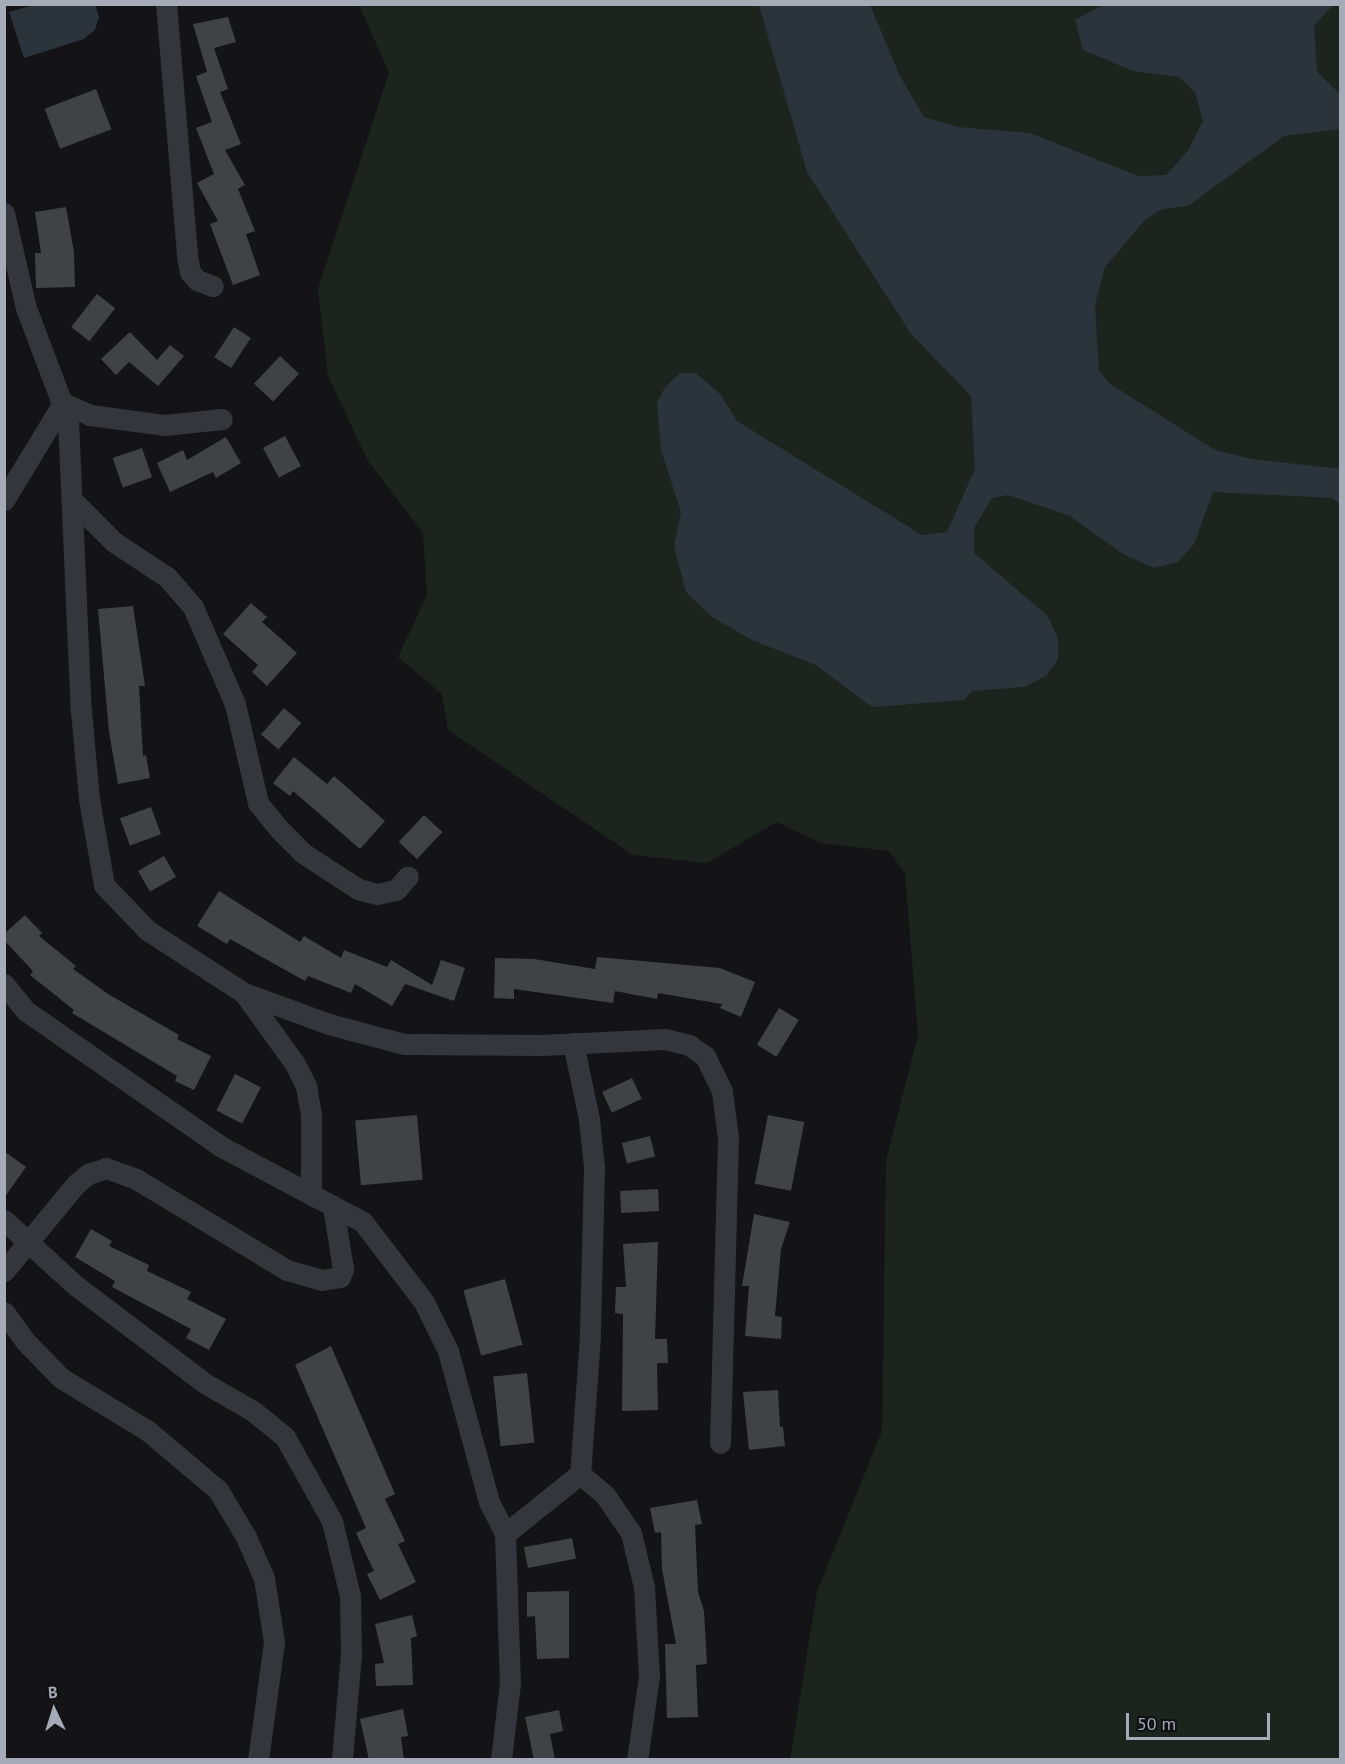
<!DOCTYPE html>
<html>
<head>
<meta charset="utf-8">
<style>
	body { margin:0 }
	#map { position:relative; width:1345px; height:1764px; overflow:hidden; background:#141416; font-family:"PT Sans",sans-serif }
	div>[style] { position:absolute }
	.green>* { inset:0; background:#1c241d }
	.water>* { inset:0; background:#2a343a }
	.building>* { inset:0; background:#404246; transform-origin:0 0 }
	.minor>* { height:21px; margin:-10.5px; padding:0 10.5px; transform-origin:10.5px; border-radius:10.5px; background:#35363b }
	span { translate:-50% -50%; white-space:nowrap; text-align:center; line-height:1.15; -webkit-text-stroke:6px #0f0f11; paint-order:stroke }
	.frame { position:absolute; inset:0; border:6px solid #a5acb7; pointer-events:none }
	.north { position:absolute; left:24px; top:1680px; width:60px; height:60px; -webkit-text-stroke:4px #0f0f11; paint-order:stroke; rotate:356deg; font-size:16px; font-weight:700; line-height:24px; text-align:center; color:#a5acb7 }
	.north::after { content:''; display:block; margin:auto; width:21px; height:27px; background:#a5acb7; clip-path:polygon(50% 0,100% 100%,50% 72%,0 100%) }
	.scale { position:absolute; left:1126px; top:1713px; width:144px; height:27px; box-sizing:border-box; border:3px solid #a5acb7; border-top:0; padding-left:8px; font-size:18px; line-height:21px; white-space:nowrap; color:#a5acb7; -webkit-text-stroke:4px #0f0f11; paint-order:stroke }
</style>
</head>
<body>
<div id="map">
	<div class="green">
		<div style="clip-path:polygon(359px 5px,1340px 5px,1340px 1759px,790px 1759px,817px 1592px,882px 1431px,886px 1160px,918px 1035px,905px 874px,889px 851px,820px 843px,777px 822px,707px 863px,633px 855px,448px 730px,442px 694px,398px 657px,427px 595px,423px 533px,368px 461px,328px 376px,318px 289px,389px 73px)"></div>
	</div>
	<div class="water">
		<div style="clip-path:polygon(95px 4px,99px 17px,95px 30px,84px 39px,24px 58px,9px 12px,34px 5px)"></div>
		<div style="clip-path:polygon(759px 5px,870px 5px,900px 76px,924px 117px,958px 127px,1030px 133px,1138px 176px,1166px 175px,1187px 152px,1203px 121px,1195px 92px,1179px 77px,1133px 71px,1083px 50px,1075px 20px,1103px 5px,1333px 5px,1314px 26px,1317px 72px,1340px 94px,1340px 129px,1284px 136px,1188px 206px,1162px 209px,1145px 220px,1105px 267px,1095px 305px,1099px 370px,1109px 383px,1215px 450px,1252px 459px,1340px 469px,1340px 504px,1332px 498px,1213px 492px,1194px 544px,1178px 562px,1154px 568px,1123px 554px,1070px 516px,1008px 495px,992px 498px,974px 528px,974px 553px,1047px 615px,1058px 638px,1058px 659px,1046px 676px,1024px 687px,972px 691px,964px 700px,872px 707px,816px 665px,752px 640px,712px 617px,686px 592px,674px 546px,681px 512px,661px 450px,657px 403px,665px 387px,680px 373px,696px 373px,721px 395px,737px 421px,922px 535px,947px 532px,975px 469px,971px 396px,911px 334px,807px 172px)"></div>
	</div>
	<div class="building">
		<div style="clip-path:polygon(228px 17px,236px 42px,214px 48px,228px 89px,220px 92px,241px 144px,225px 150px,245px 185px,238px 189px,255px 231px,246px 234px,260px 275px,233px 285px,210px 224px,218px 221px,197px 183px,214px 174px,196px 128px,212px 122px,196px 76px,207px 72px,193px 24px)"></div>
		<div style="left:96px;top:89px;width:43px;height:55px;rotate:69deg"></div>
		<div style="clip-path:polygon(66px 207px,74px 252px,75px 287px,36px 288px,35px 253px,41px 253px,35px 212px)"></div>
		<div style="left:97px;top:294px;width:23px;height:42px;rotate:38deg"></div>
		<div style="left:234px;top:327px;width:20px;height:36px;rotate:33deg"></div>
		<div style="clip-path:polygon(130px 332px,157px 360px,170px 345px,184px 356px,158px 386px,129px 362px,116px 375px,101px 359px)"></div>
		<div style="left:280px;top:356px;width:26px;height:38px;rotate:43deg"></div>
		<div style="left:285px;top:436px;width:34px;height:25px;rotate:62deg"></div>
		<div style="clip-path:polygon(226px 437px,241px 463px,216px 478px,213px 472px,170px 492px,157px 463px,183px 450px,187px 460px)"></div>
		<div style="left:142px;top:448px;width:31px;height:31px;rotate:71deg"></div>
		<div style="clip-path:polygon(251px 603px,267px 617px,262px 622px,297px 653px,267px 686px,252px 672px,258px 665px,223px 634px)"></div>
		<div style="clip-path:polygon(133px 606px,145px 686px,139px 686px,143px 756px,146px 755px,150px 778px,118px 784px,109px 732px,98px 609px)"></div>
		<div style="left:284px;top:708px;width:23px;height:35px;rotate:41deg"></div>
		<div style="clip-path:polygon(294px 757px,327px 784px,334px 776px,385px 821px,360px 849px,293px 791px,290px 796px,273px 783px)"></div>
		<div style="left:151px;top:807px;width:29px;height:33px;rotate:70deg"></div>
		<div style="left:424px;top:815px;width:25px;height:37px;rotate:43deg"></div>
		<div style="left:164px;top:856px;width:24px;height:30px;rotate:60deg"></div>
		<div style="clip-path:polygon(219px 891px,300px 942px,304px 936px,341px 958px,344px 950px,387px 967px,391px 960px,432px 985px,441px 960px,465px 968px,454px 1001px,405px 984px,392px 1006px,355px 984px,351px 993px,308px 976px,305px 981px,230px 939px,227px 944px,197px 926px)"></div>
		<div style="clip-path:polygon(25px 915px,42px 933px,39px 936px,76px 966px,73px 969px,108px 994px,179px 1035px,177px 1039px,211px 1056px,194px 1090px,175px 1081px,177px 1076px,72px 1013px,74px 1010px,30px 975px,33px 971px,4px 940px,4px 934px)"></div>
		<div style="clip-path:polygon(597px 957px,720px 968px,755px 982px,741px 1017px,720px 1008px,722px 1004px,658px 993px,657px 999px,615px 991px,613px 1003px,514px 989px,514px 999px,494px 998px,495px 958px,534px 959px,595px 969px)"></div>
		<div style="left:779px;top:1008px;width:23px;height:43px;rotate:31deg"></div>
		<div style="left:235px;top:1074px;width:29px;height:41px;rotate:27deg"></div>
		<div style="left:632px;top:1078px;width:23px;height:33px;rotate:65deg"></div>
		<div style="left:417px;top:1115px;width:65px;height:62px;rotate:85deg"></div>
		<div style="left:768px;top:1115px;width:37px;height:70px;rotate:11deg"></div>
		<div style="left:650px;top:1136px;width:21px;height:29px;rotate:76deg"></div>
		<div style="clip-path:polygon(4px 1151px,26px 1167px,4px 1198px)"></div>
		<div style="left:658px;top:1189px;width:22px;height:38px;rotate:87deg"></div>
		<div style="clip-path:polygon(754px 1214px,790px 1222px,781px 1249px,775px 1316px,782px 1317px,781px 1339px,745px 1336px,749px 1286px,742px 1286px)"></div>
		<div style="clip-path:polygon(91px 1229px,112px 1241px,109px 1246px,149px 1265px,147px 1271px,191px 1292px,187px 1299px,226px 1319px,209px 1350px,186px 1338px,191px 1329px,112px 1287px,115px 1281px,75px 1257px)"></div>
		<div style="clip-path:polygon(658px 1242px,655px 1339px,667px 1339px,668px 1363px,657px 1363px,658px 1410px,622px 1411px,623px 1314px,615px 1313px,616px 1287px,626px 1287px,623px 1244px)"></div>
		<div style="left:505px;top:1279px;width:68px;height:43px;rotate:75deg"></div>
		<div style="clip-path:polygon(331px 1346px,395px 1494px,385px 1499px,405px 1541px,398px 1544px,416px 1582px,380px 1600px,367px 1574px,374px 1571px,356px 1533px,366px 1528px,295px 1365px)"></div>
		<div style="left:527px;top:1373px;width:70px;height:34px;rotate:84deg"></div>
		<div style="clip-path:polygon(778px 1390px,780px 1427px,783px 1427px,785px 1446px,749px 1450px,743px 1392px)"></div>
		<div style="clip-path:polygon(697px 1500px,702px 1524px,695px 1525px,698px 1592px,704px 1611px,707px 1664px,696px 1665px,698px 1717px,667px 1718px,665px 1644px,676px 1644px,662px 1569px,661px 1532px,655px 1533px,650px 1508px)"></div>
		<div style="left:572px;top:1538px;width:21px;height:49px;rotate:79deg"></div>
		<div style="clip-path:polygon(569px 1591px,569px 1658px,537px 1659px,535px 1616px,527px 1617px,527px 1592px)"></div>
		<div style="clip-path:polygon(412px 1615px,417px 1636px,411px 1638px,413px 1685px,376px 1686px,375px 1664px,384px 1663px,375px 1624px)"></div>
		<div style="clip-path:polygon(403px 1709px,408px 1736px,401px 1737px,404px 1760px,369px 1760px,360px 1719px)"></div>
		<div style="clip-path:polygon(559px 1710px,563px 1731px,550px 1734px,555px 1760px,534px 1760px,525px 1717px)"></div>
	</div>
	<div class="minor">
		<div style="left:166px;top:4px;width:253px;rotate:85.2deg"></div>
		<div style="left:187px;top:256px;width:16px;rotate:79deg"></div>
		<div style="left:190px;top:272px;width:11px;rotate:49deg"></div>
		<div style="left:197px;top:280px;width:17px;rotate:21deg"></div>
		<div style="left:4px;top:213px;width:98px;rotate:77deg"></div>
		<div style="left:26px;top:308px;width:119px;rotate:69.3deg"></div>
		<div style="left:68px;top:419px;width:292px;rotate:87.5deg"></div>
		<div style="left:81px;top:711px;width:88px;rotate:84.8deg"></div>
		<div style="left:89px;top:799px;width:87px;rotate:80.1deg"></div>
		<div style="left:104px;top:885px;width:62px;rotate:46.3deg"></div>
		<div style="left:147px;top:930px;width:116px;rotate:33deg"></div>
		<div style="left:244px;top:993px;width:87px;rotate:54.3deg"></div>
		<div style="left:295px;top:1064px;width:25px;rotate:63deg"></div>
		<div style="left:306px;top:1086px;width:29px;rotate:80deg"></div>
		<div style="left:311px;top:1115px;width:79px;rotate:90deg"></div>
		<div style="left:4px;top:500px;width:114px;rotate:-58.7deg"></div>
		<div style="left:63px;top:403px;width:30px;rotate:24deg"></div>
		<div style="left:90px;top:415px;width:76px;rotate:7.6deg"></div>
		<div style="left:165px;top:425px;width:57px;rotate:-6deg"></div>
		<div style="left:74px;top:502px;width:57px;rotate:45deg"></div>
		<div style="left:114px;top:542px;width:64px;rotate:33.4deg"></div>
		<div style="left:167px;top:577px;width:40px;rotate:49deg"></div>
		<div style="left:193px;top:607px;width:106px;rotate:66.6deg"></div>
		<div style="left:235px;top:704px;width:102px;rotate:76.9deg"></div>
		<div style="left:258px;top:803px;width:35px;rotate:51deg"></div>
		<div style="left:280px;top:830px;width:33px;rotate:45deg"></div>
		<div style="left:303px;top:853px;width:66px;rotate:33.2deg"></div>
		<div style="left:358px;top:889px;width:20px;rotate:15deg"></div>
		<div style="left:377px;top:894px;width:19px;rotate:-12deg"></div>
		<div style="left:396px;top:890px;width:18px;rotate:-49deg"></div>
		<div style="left:4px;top:984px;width:35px;rotate:51deg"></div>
		<div style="left:26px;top:1011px;width:236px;rotate:34.8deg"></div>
		<div style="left:220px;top:1146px;width:162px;rotate:28deg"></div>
		<div style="left:363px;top:1222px;width:101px;rotate:52.7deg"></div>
		<div style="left:424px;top:1302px;width:55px;rotate:63.9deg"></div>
		<div style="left:448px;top:1351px;width:156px;rotate:74.8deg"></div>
		<div style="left:489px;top:1502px;width:36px;rotate:63deg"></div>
		<div style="left:505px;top:1534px;width:149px;rotate:88.1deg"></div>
		<div style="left:510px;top:1683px;width:78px;rotate:96.7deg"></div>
		<div style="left:244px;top:993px;width:90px;rotate:20deg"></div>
		<div style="left:329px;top:1024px;width:78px;rotate:14.9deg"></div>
		<div style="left:404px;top:1044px;width:137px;rotate:0.4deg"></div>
		<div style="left:541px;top:1045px;width:124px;rotate:-2.8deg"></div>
		<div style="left:665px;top:1039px;width:25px;rotate:14deg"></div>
		<div style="left:689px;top:1045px;width:19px;rotate:35deg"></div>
		<div style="left:705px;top:1056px;width:39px;rotate:64deg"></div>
		<div style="left:722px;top:1091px;width:47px;rotate:82.7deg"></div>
		<div style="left:728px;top:1138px;width:305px;rotate:91.5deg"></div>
		<div style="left:573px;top:1043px;width:78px;rotate:78.1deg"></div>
		<div style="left:589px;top:1119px;width:48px;rotate:84.1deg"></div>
		<div style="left:594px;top:1167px;width:169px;rotate:91.4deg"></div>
		<div style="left:590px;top:1336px;width:138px;rotate:94.1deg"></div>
		<div style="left:4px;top:1220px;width:96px;rotate:42.5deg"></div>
		<div style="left:75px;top:1285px;width:164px;rotate:37.1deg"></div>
		<div style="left:206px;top:1384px;width:54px;rotate:29.9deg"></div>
		<div style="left:253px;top:1411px;width:41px;rotate:39.1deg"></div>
		<div style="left:285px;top:1437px;width:96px;rotate:60.8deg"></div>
		<div style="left:332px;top:1521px;width:77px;rotate:76.5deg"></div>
		<div style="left:350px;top:1596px;width:58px;rotate:89deg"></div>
		<div style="left:351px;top:1654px;width:106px;rotate:94.9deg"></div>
		<div style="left:4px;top:1271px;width:113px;rotate:-50.4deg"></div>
		<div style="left:76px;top:1184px;width:16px;rotate:-40deg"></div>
		<div style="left:88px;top:1174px;width:19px;rotate:-18deg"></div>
		<div style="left:106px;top:1168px;width:32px;rotate:20deg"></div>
		<div style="left:136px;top:1179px;width:176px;rotate:31.1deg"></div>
		<div style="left:287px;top:1270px;width:36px;rotate:16deg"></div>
		<div style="left:322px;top:1280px;width:18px;rotate:-9deg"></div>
		<div style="left:340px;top:1277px;width:9px;rotate:-69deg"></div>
		<div style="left:343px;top:1269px;width:64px;rotate:-99deg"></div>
		<div style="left:4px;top:1312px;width:37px;rotate:54deg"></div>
		<div style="left:26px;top:1342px;width:50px;rotate:45.8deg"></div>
		<div style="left:61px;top:1378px;width:102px;rotate:31.3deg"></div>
		<div style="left:148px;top:1431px;width:92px;rotate:40.1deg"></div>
		<div style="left:218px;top:1490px;width:55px;rotate:59.2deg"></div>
		<div style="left:246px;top:1537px;width:45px;rotate:66.3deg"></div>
		<div style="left:264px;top:1578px;width:65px;rotate:81.1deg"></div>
		<div style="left:274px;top:1642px;width:119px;rotate:97.7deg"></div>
		<div style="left:505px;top:1534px;width:96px;rotate:-38.7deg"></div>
		<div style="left:580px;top:1474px;width:33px;rotate:40deg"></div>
		<div style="left:605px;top:1495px;width:46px;rotate:55.6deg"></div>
		<div style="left:631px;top:1533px;width:56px;rotate:76.5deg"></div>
		<div style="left:644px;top:1587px;width:89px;rotate:86.8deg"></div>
		<div style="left:649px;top:1676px;width:85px;rotate:98.1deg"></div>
	</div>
	<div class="frame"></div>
	<div class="north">B</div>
	<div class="scale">50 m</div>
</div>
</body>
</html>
